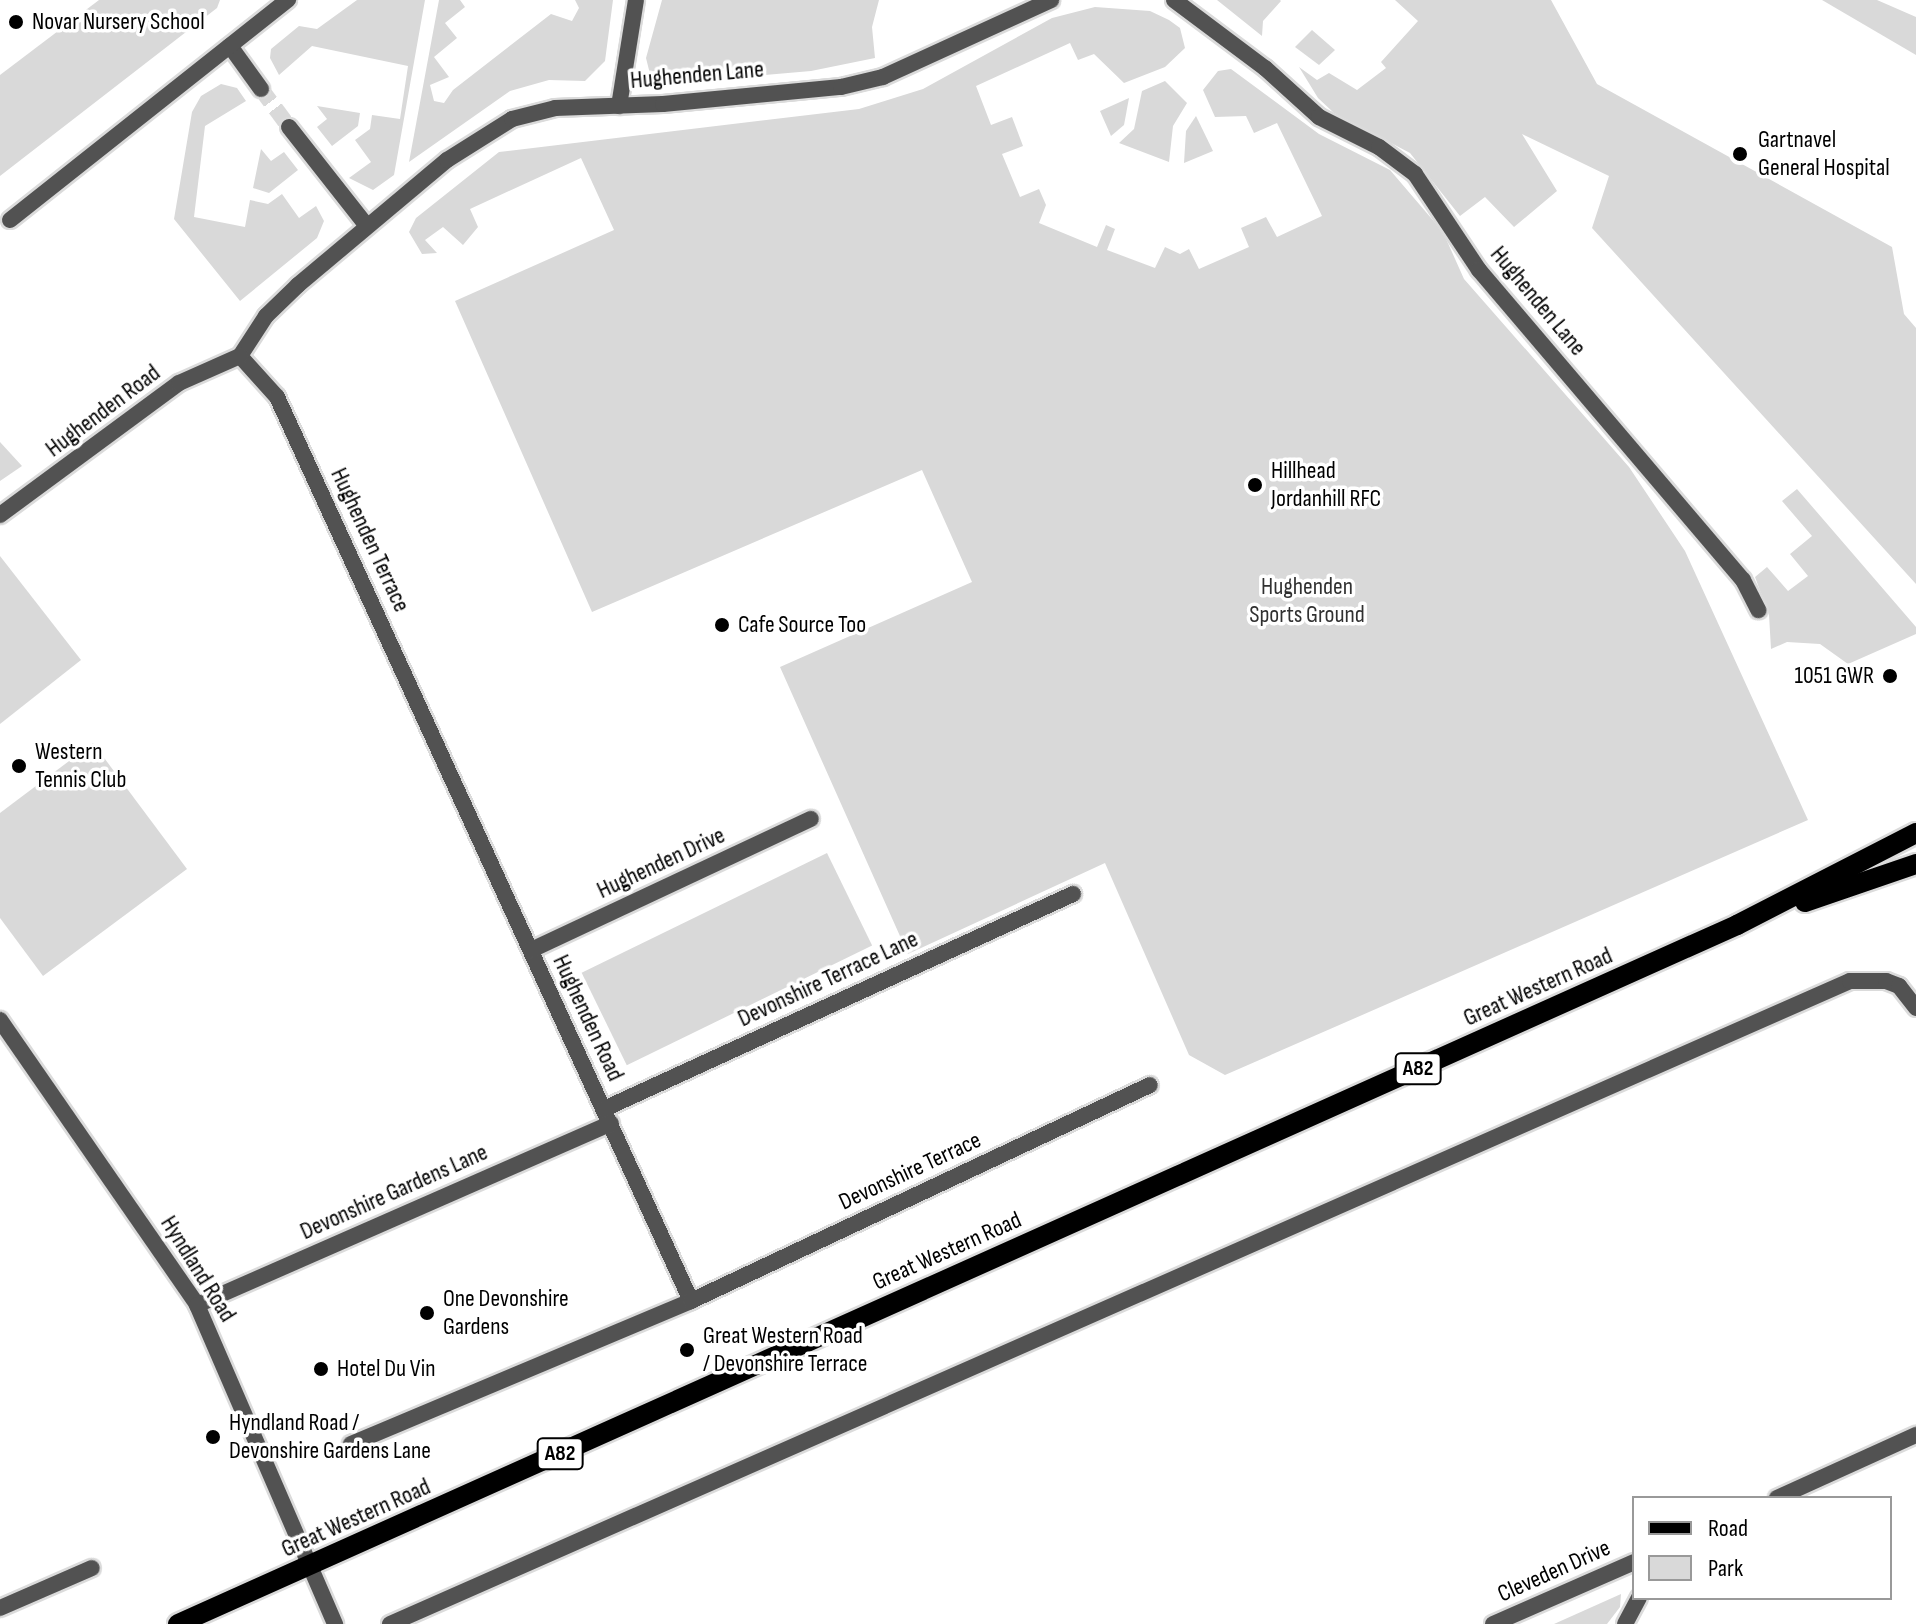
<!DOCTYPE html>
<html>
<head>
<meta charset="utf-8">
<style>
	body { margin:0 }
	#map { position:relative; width:1916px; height:1624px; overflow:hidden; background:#fff; font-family:"Sofia Sans Condensed",sans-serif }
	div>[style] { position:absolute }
	.green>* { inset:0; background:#d9d9d9; transform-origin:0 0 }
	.minor-tunnel>* { height:16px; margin-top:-8px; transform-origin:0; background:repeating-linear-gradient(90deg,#d9d9d9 0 16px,transparent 0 24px) }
	.roads { filter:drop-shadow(2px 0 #dbdbdb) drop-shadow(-2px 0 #dbdbdb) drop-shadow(0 2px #dbdbdb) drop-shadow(0 -2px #dbdbdb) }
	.minor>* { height:16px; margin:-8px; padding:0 8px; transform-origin:8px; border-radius:8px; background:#525252 }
	.tertiary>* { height:16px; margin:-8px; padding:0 8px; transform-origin:8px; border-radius:8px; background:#525252 }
	.primary>* { height:20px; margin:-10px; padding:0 10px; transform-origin:10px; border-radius:10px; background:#000 }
	.dots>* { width:22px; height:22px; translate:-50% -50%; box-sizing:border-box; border:4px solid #fff; border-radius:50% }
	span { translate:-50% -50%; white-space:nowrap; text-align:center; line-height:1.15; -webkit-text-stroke:7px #fff; paint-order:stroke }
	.shield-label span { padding:2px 6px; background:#fff; border:2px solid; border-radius:6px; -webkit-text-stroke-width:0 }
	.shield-label { font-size:22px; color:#000; font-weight:700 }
	.poi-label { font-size:24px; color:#000 }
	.left { translate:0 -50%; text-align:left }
	.right { translate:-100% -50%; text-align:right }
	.street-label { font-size:24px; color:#000 }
	.park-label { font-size:24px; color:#303030 }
	.legend { position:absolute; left:1632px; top:1496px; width:260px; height:104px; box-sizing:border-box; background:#fff; border:2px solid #999; margin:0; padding:10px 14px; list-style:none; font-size:24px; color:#000 }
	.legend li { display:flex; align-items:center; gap:16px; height:40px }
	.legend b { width:40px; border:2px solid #999 }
</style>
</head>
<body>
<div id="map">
	<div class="green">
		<div style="clip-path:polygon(99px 0,220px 0,217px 8px,0 176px,0 75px)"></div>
		<div style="clip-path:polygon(357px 0,425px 0,394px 175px,373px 190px,349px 178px,371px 162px,355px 140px,370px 129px,372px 115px,400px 119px,408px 66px,312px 46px,279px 75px,270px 58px,271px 49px,299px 26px,317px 29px)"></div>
		<div style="clip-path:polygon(439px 0,460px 0,465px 7px,445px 23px,457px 38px,434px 57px,449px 77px,430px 85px,434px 101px,444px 103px,453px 90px,551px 14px,572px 21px,579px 8px,575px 0,613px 0,605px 61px,585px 81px,549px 80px,510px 91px,409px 162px)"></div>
		<div style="clip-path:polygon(662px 0,879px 0,872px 27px,875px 58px,811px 71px,664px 84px,650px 74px,646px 58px)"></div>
		<div style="clip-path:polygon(1217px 0,1280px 0,1281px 1px,1263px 21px,1262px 36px)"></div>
		<div style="clip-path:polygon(1395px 0,1551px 0,1597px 84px,1892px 247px,1904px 314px,1916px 328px,1916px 584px,1592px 228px,1609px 176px,1522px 134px,1557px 191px,1514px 227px,1485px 197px,1460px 216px,1410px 153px,1334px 113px,1318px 98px,1299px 67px,1317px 80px,1329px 73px,1357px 90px,1386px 68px,1381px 62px,1418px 21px)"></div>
		<div style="clip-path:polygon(1822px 0,1877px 0,1916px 17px,1916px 55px)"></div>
		<div style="clip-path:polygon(1095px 7px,1150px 11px,1169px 20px,1180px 28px,1185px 48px,1165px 67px,1124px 83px,1094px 54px,1078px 60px,1070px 43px,976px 86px,991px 125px,1012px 117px,1023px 146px,1002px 154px,1020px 197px,1039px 189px,1046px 205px,1039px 223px,1097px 247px,1106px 225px,1115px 229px,1107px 250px,1155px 268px,1165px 247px,1180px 254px,1189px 249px,1199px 269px,1249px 247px,1241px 228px,1266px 217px,1277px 237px,1322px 216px,1277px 123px,1254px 133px,1246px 116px,1215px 117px,1203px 90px,1218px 71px,1231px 69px,1319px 134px,1390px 170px,1443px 232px,1464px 279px,1629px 467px,1685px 551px,1808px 820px,1225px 1075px,1189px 1055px,1105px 863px,908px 954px,780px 667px,972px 582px,922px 470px,592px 612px,455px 301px,614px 230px,581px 158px,470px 209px,478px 227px,463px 245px,443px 227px,425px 240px,437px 253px,422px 254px,409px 232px,416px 218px,499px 152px,859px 109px,923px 89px,1052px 18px)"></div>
		<div style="clip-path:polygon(1312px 30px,1335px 50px,1319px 65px,1295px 47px)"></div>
		<div style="clip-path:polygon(1165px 81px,1187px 103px,1173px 126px,1169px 162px,1119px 143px,1134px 129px,1142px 91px)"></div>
		<div style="clip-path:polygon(221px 84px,237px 88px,246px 101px,205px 126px,194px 217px,245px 227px,250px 200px,268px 204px,282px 194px,299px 218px,316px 206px,324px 221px,317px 238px,240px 301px,174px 219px,192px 112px,201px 96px)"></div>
		<div style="clip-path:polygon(1129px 98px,1124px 125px,1111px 136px,1100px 111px)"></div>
		<div style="clip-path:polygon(317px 106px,360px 113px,358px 126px,332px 146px,317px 127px,327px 119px)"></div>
		<div style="clip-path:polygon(1196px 116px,1213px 151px,1184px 163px,1186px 131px)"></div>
		<div style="clip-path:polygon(261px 149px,271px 161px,284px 152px,298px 170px,269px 193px,253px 188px)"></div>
		<div style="clip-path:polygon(0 442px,22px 466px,0 481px)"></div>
		<div style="clip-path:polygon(1797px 489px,1916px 627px,1916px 634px,1848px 664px,1820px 644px,1787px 642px,1771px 649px,1769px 615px,1755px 577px,1767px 567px,1788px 591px,1808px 576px,1790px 554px,1812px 536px,1782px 501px)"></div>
		<div style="clip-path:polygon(0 556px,81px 660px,0 724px)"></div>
		<div style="clip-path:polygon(93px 743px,187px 869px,43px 976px,0 918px,0 813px)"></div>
		<div style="left:827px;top:853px;width:103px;height:273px;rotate:64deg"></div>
		<div style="clip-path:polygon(1621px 1594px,1620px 1607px,1607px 1624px,1554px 1624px)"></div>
	</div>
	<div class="minor-tunnel">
		<div style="left:261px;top:89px;width:47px;rotate:53.6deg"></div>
	</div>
	<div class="roads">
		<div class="minor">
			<div style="left:1174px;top:0;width:114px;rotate:36.8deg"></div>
			<div style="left:1265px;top:68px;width:73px;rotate:42.2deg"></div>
			<div style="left:1319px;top:117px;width:67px;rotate:26.6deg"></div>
			<div style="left:1379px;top:147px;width:45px;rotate:36.9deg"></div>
			<div style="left:1415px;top:174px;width:115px;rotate:56.3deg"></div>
			<div style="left:1479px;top:270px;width:407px;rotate:49.6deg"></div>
			<div style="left:1743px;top:580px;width:34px;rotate:63deg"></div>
			<div style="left:230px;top:46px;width:53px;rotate:54.2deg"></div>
			<div style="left:619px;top:106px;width:107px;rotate:-80.9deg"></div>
			<div style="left:289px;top:127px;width:126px;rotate:51.8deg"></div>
			<div style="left:10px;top:220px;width:355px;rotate:-38.4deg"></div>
			<div style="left:240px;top:356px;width:55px;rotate:47.9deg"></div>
			<div style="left:277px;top:397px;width:994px;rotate:65.39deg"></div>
			<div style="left:240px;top:356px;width:48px;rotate:-57deg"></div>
			<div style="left:266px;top:316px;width:45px;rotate:-44.1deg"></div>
			<div style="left:298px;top:285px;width:194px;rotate:-40deg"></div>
			<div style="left:447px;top:160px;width:77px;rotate:-32.2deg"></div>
			<div style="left:512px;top:119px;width:44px;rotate:-14.3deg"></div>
			<div style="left:555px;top:108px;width:108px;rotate:-2.1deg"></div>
			<div style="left:663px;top:104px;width:179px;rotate:-5.5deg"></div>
			<div style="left:841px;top:87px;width:43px;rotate:-13.4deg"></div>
			<div style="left:883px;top:77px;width:185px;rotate:-24.6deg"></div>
			<div style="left:0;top:515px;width:222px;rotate:-36.4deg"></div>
			<div style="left:179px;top:383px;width:67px;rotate:-23.9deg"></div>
			<div style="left:531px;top:950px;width:309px;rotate:-25.1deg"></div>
			<div style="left:604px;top:1109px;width:516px;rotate:-24.63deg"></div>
			<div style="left:197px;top:1305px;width:452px;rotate:-23.7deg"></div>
			<div style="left:351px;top:1444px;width:369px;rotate:-22.8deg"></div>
			<div style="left:691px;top:1301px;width:507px;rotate:-25.2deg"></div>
			<div style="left:1777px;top:1498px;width:153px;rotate:-24.4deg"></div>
			<div style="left:0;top:1608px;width:100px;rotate:-23.5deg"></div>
			<div style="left:390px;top:1624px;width:1595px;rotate:-23.77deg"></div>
			<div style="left:1850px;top:981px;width:36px"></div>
			<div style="left:1886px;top:981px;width:14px;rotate:21deg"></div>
			<div style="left:1899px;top:986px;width:28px;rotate:52deg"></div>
			<div style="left:1493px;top:1624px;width:154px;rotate:-23.7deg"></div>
			<div style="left:1625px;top:1624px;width:30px;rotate:-62deg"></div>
		</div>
		<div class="tertiary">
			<div style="left:0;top:1020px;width:346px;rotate:55.3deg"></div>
			<div style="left:197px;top:1305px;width:348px;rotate:66.6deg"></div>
		</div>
		<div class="primary">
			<div style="left:1805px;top:902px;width:117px;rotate:-18.9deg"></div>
			<div style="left:178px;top:1624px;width:1709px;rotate:-24.15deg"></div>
			<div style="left:1737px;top:925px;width:201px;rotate:-27.2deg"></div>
		</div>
	</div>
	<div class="dots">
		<div style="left:16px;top:22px;background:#000"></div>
		<div style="left:1740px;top:154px;background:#000"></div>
		<div style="left:1255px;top:485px;background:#000"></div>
		<div style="left:722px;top:625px;background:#000"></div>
		<div style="left:1890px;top:676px;background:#000"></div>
		<div style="left:19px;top:766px;background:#000"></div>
		<div style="left:427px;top:1313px;background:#000"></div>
		<div style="left:687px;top:1350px;background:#000"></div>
		<div style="left:321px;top:1369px;background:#000"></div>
		<div style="left:213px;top:1437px;background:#000"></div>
	</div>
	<div class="shield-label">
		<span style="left:1418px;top:1069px">A82</span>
		<span style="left:560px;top:1454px">A82</span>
	</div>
	<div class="poi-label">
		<span class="left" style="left:32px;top:22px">Novar Nursery School</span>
		<span class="left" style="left:1758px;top:154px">Gartnavel<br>General Hospital</span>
		<span class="left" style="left:1271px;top:485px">Hillhead<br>Jordanhill RFC</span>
		<span class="left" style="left:738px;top:625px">Cafe Source Too</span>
		<span class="right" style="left:1874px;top:676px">1051 GWR</span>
		<span class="left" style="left:35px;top:766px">Western<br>Tennis Club</span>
		<span class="left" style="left:443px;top:1313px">One Devonshire<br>Gardens</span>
		<span class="left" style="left:703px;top:1350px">Great Western Road<br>/ Devonshire Terrace</span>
		<span class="left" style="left:337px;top:1369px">Hotel Du Vin</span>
		<span class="left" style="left:229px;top:1437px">Hyndland Road /<br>Devonshire Gardens Lane</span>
	</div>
	<div class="street-label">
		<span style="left:697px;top:75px;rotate:-5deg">Hughenden Lane</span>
		<span style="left:1538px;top:301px;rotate:50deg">Hughenden Lane</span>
		<span style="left:103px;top:411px;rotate:-37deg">Hughenden Road</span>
		<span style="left:370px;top:540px;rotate:65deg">Hughenden Terrace</span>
		<span style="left:661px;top:863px;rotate:-25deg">Hughenden Drive</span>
		<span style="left:828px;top:979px;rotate:-25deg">Devonshire Terrace Lane</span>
		<span style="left:1538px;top:987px;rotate:-24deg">Great Western Road</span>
		<span style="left:588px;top:1018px;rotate:65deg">Hughenden Road</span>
		<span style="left:910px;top:1171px;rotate:-25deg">Devonshire Terrace</span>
		<span style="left:394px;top:1192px;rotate:-24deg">Devonshire Gardens Lane</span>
		<span style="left:947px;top:1251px;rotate:-24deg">Great Western Road</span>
		<span style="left:198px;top:1269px;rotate:58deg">Hyndland Road</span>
		<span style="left:356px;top:1518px;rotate:-24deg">Great Western Road</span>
		<span style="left:1554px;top:1571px;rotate:-24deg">Cleveden Drive</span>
	</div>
	<div class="park-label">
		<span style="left:1307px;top:601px">Hughenden<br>Sports Ground</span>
	</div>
	<ul class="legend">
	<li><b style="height:10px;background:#000"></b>Road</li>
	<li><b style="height:22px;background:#d9d9d9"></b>Park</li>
	</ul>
</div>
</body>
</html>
